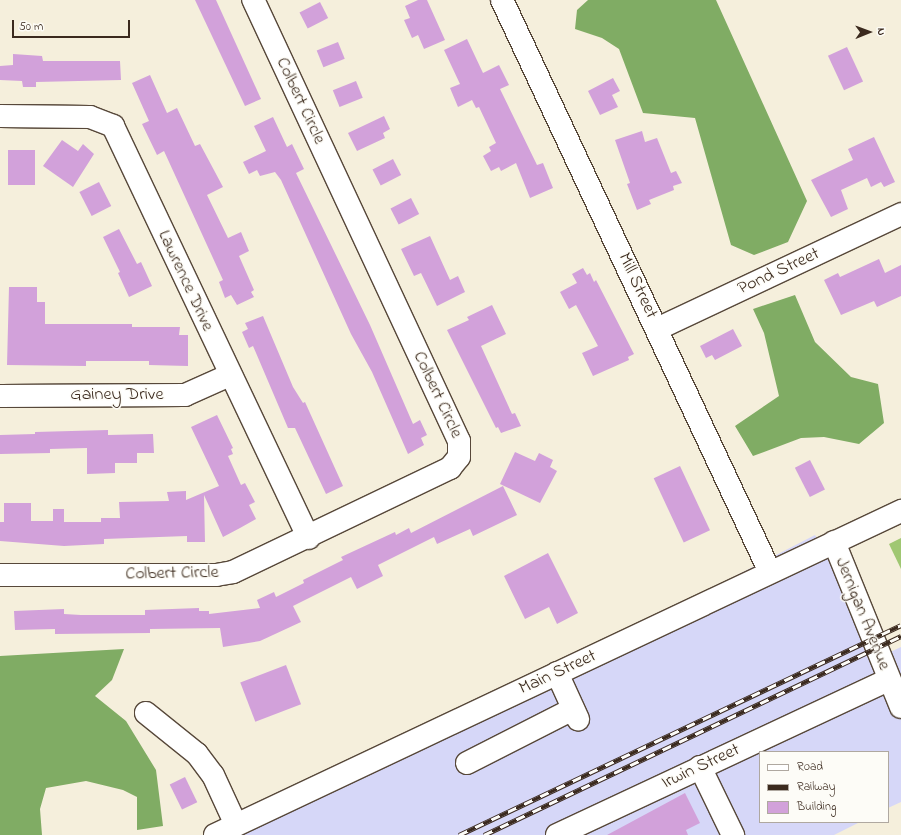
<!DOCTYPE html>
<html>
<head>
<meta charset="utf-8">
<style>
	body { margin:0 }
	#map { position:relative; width:901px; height:835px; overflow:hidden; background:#f5efdc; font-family:"Indie Flower",sans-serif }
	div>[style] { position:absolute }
	.built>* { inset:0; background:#d6d7f8 }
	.green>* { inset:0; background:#a0c772 }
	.forest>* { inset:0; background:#80ac64 }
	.building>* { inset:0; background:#d2a1da; transform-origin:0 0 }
	.roads { filter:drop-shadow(1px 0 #57483a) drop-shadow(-1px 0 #57483a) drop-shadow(0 1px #57483a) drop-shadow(0 -1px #57483a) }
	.minor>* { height:22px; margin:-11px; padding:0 11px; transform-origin:11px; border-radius:11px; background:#fff }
	.rail>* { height:4.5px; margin-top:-2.25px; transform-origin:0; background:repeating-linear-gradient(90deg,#fdfcf7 0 9px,#3b2a1e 0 18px); box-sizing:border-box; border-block:1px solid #3b2a1e }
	span { translate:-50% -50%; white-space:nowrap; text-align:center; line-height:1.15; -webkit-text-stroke:3px #fdfcf7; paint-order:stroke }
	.street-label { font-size:18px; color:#3b2a1e }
	.legend { position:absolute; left:759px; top:751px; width:130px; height:72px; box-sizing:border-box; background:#fdfcf7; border:1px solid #afa8a0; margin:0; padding:5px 7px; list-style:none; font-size:12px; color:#3b2a1e }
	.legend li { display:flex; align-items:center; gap:8px; height:20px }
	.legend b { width:20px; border:1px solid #afa8a0 }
	.north { position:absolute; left:849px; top:12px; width:40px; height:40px; -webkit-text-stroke:3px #fdfcf7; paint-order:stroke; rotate:89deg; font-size:11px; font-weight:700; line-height:16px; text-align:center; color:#3b2a1e }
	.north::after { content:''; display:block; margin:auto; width:14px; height:18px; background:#3b2a1e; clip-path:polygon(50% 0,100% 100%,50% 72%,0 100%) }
	.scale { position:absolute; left:12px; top:20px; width:118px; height:18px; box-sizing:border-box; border:2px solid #3b2a1e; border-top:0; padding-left:5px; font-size:12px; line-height:14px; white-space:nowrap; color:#3b2a1e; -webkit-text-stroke:3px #fdfcf7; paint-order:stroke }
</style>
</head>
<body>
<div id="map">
	<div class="built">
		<div style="clip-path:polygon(815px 535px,886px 654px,901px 647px,901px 802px,888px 808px,888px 752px,760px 752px,760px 822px,860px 822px,834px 835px,240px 835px,587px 652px)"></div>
	</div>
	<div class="green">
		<div style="clip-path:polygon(901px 538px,901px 569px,889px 544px)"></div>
	</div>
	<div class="forest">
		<div style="clip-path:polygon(588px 0,716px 0,807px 201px,788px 242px,754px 255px,731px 245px,695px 118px,643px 113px,619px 49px,602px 38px,575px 29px,577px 10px)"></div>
		<div style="clip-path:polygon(795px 295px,815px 342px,851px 377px,878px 384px,884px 423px,859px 444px,824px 437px,801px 438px,753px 456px,735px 426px,779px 396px,764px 333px,753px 309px)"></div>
		<div style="clip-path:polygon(124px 649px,112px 680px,95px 696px,126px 721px,156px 770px,163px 826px,137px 830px,137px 797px,123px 790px,86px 781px,46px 788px,40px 809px,42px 835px,0 835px,0 656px)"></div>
	</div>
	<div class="building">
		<div style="clip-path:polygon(195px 0,216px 0,261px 99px,245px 106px)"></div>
		<div style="clip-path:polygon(418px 0,427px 0,445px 40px,424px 49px,418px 35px,412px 38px,404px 20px,410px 18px,405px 6px)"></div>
		<div style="left:320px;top:2px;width:18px;height:23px;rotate:63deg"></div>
		<div style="clip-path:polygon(467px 39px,483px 73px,499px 65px,509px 85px,500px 89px,537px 165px,543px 163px,553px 188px,530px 198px,516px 163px,501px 171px,499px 167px,491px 171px,483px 156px,491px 151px,489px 147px,496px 143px,479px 107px,476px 108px,472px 100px,458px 107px,450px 88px,460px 84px,444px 50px)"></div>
		<div style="left:338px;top:42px;width:18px;height:23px;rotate:68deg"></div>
		<div style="left:847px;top:47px;width:38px;height:21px;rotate:65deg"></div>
		<div style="clip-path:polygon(13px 54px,42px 56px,43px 61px,120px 61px,121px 80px,36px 82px,36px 87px,23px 87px,22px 81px,0 80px,0 66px,13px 65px)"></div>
		<div style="clip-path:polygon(150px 75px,167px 113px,177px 108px,195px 146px,200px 144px,223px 187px,207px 195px,228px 238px,241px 232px,249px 251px,239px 256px,254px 290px,251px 292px,254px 297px,237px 305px,231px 295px,225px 298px,219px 282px,223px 280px,164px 151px,157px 155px,142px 124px,149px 121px,132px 83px)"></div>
		<div style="clip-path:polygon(613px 78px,620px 91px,612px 95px,618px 107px,600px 115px,588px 91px)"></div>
		<div style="left:356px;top:81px;width:18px;height:25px;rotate:68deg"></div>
		<div style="clip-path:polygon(384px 116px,390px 129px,383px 133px,385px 138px,357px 151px,348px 133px)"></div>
		<div style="clip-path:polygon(273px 117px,287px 147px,292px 144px,304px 169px,296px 173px,370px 325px,413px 424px,420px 420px,427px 435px,421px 438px,424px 445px,408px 454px,372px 372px,351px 334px,281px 180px,275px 172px,260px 176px,257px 170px,249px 174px,243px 162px,266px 151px,254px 126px)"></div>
		<div style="clip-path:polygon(642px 131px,645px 142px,657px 138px,671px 173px,676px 171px,682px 183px,673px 186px,674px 190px,649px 200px,651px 204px,637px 210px,627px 184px,630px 183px,615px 140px)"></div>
		<div style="clip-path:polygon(874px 137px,895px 182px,884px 187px,881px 182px,871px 187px,867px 178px,841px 190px,848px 209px,831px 217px,811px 180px,853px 160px,848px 149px)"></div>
		<div style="clip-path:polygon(62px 140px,78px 151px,83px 144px,94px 154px,73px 187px,43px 166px)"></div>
		<div style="left:8px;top:150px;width:27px;height:35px"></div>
		<div style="left:393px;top:159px;width:18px;height:23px;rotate:63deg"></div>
		<div style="left:99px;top:182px;width:27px;height:22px;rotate:63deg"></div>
		<div style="left:411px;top:198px;width:18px;height:23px;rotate:63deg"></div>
		<div style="clip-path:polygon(119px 229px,137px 264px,141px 262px,152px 286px,129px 297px,118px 273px,120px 272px,103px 237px)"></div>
		<div style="clip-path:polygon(430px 236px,450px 280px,458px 276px,465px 292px,437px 306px,421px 273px,414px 276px,401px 249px)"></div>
		<div style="clip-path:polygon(879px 259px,885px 273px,901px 265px,901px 296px,877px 307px,874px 301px,841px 315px,824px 280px,838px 273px,840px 277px)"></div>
		<div style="clip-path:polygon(583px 268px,587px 275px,590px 273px,594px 282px,596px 280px,634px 354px,628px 357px,629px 360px,593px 376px,582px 353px,598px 346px,576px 305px,569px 309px,560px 292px,577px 283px,572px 274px)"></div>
		<div style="clip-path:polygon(9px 287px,37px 287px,37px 302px,45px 302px,45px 324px,132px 324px,132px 327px,180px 327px,179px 335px,188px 335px,188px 366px,149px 365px,149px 361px,86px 361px,86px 366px,7px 365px)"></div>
		<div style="clip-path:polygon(492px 305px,506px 334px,481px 346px,512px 414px,515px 413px,521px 426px,501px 433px,498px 427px,496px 428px,447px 330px,469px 320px,467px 317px)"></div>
		<div style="clip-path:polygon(263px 316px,293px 387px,303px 403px,305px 402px,343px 486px,326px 494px,295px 428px,288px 428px,253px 346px,249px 348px,242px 332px,248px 329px,245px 323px)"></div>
		<div style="clip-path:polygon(733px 329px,742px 346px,715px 360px,712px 355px,706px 358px,700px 346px)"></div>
		<div style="clip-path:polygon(217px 415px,233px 448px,231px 449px,233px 454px,228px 456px,241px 485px,245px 483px,255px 502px,249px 505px,256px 519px,240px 528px,223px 537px,204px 495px,205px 542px,187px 542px,187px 536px,104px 539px,104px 544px,64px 546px,0 541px,0 522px,4px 522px,4px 503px,31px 503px,31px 521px,53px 521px,53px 509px,64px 509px,64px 522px,101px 522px,101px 518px,120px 518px,119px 502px,169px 501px,167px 492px,186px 491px,186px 500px,219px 486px,191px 427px)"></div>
		<div style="clip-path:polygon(108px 430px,108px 435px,153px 434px,154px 453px,137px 453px,137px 463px,115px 463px,115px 473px,87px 474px,87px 448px,50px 449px,50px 453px,0 454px,0 435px,35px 434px,35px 432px)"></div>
		<div style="clip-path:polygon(515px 452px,535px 461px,539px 453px,553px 460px,550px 467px,557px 471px,540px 503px,500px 484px)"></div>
		<div style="left:810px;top:460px;width:33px;height:17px;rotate:63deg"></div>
		<div style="left:680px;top:466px;width:71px;height:29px;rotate:65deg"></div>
		<div style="clip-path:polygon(503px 486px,517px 515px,473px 536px,470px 529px,437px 544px,434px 537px,378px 565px,383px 576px,357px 589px,351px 577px,293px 606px,301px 622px,260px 641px,223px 647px,220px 628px,150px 629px,150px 633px,55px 634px,55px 629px,15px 630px,14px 611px,64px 609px,64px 614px,81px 615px,145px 615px,145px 610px,199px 608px,199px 611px,209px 611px,209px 614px,260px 608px,257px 600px,274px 592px,276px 597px,304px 583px,303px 580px,343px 560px,341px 557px,395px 532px,396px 535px,409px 528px,411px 533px)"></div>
		<div style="clip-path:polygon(548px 553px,578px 613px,557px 624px,549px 607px,525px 619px,504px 576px)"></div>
		<div style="left:286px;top:665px;width:42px;height:49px;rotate:69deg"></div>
		<div style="left:185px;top:777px;width:28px;height:17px;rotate:64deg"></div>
		<div style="clip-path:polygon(685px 793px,700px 823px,686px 830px,688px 835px,607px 835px)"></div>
	</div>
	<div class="roads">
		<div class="minor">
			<div style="left:502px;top:0;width:632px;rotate:64.9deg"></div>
			<div style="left:0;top:116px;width:90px;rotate:0.6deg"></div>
			<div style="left:90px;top:117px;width:25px;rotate:21deg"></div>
			<div style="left:113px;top:126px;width:456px;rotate:64.6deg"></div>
			<div style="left:657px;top:329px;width:270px;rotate:-25.2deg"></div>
			<div style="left:0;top:396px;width:185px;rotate:-0.3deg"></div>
			<div style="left:185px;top:395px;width:49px;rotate:-24deg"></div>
			<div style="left:834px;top:542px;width:178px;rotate:67.9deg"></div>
			<div style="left:0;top:575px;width:216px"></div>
			<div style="left:216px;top:575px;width:17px;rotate:-10deg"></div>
			<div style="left:233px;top:572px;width:241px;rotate:-25.6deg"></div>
			<div style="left:450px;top:468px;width:14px;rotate:-51deg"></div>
			<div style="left:459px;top:457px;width:16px;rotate:-90deg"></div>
			<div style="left:459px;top:441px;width:487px;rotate:-115deg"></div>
			<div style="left:557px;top:673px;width:51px;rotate:65.5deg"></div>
			<div style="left:146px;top:713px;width:65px;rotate:38.8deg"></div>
			<div style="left:197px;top:754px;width:26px;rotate:53deg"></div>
			<div style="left:213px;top:775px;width:55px;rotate:65.3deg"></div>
			<div style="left:467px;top:763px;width:119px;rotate:-27deg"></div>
			<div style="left:700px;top:767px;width:76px;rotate:64.1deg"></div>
			<div style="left:215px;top:835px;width:759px;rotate:-25.28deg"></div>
			<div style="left:557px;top:835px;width:365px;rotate:-25.1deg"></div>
		</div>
	</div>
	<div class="rail">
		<div style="left:459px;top:835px;width:489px;rotate:-25.4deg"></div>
		<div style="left:484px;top:835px;width:462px;rotate:-25.5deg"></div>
	</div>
	<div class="street-label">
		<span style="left:300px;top:101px;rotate:65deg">Colbert Circle</span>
		<span style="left:779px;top:272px;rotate:-25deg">Pond Street</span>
		<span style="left:185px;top:281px;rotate:65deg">Lawrence Drive</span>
		<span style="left:637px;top:286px;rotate:65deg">Mill Street</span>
		<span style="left:117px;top:395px">Gainey Drive</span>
		<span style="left:437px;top:395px;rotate:65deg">Colbert Circle</span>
		<span style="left:172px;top:574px;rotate:-1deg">Colbert Circle</span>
		<span style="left:862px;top:614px;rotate:68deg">Jernigan Avenue</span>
		<span style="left:558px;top:673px;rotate:-25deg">Main Street</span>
		<span style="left:701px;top:767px;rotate:-25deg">Irwin Street</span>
	</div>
	<ul class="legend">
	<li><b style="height:5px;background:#fff"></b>Road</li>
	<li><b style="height:5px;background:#3b2a1e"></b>Railway</li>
	<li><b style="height:11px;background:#d2a1da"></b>Building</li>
	</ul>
	<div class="north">N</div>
	<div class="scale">50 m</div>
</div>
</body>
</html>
